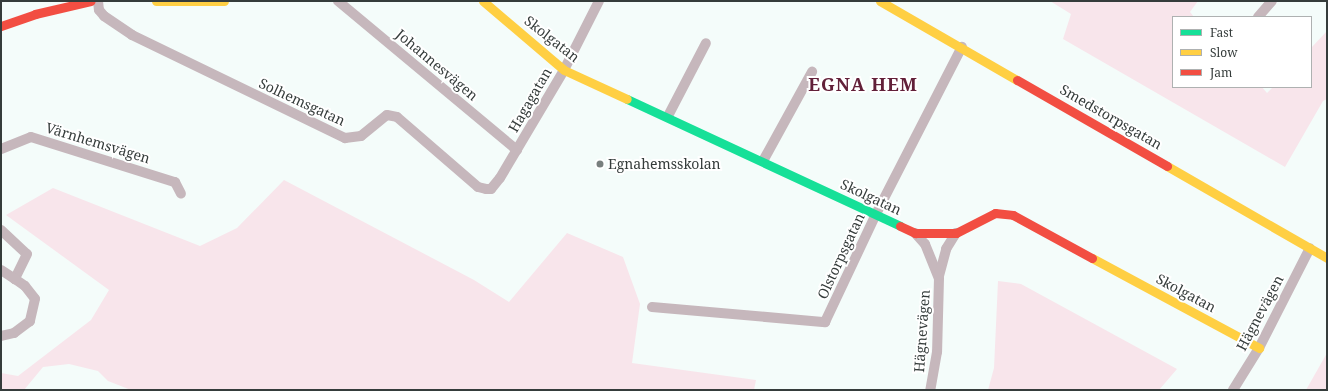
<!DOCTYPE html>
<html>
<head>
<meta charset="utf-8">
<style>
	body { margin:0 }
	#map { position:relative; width:1328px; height:391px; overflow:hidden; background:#f4fcfa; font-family:"Noto Serif",serif }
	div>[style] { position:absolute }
	.green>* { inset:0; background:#f8e5eb }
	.street>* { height:10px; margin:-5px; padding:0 5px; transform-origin:5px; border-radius:5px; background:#c6b7bc }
	.fast>* { height:9px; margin:-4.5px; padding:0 4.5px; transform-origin:4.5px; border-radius:4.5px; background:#16e098 }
	.slow>* { height:9px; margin:-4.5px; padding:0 4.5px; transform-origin:4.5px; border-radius:4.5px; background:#ffcf43 }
	.jam>* { height:9px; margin:-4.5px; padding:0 4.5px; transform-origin:4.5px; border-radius:4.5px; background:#f24e42 }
	.dots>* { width:11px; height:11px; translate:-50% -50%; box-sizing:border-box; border:2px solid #fff; border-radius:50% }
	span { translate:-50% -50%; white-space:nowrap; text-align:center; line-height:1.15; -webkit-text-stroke:4px #fff; paint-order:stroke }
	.street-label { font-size:14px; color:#353c3b }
	.poi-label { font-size:14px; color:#353c3b }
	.left { translate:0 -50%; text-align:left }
	.district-label { font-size:18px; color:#622039; font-weight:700; letter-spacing:1px }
	.frame { position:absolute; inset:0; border:2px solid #353c3b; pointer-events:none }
	.legend { position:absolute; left:1172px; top:16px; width:140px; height:72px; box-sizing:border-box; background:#fff; border:1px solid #aeb1b1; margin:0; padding:5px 7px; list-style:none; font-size:12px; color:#353c3b }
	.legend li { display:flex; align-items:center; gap:8px; height:20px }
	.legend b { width:20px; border:1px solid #aeb1b1 }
</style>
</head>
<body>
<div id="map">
	<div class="green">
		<div style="clip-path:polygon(1050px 1px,1198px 1px,1190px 12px,1194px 17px,1173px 17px,1173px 87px,1262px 87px,1267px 93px,1273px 87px,1311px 87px,1311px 48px,1327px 31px,1327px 99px,1323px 101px,1285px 167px,1063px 39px,1071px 14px)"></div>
		<div style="clip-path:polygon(284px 180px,474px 280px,509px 302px,567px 233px,623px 257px,640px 304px,632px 363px,756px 380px,754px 390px,131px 390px,108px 381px,98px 371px,69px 364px,43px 367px,24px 390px,1px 390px,1px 373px,18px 376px,91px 320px,109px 290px,6px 215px,53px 188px,200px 246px,237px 228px)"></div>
		<div style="clip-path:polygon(998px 281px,1021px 284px,1177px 369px,1159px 390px,988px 390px,994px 368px)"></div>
		<div style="clip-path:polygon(1327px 353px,1327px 390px,1306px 390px)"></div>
	</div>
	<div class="street">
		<div style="left:98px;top:1px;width:9px;rotate:84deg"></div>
		<div style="left:99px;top:10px;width:8px;rotate:50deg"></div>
		<div style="left:104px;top:16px;width:34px;rotate:34deg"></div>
		<div style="left:132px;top:35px;width:237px;rotate:25.8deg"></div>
		<div style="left:345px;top:138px;width:16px;rotate:-7deg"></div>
		<div style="left:361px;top:136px;width:33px;rotate:-39deg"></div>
		<div style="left:387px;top:115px;width:10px;rotate:11deg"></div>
		<div style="left:397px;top:117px;width:107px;rotate:40.8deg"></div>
		<div style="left:478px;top:187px;width:8px;rotate:14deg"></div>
		<div style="left:486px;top:189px;width:5px"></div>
		<div style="left:491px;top:189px;width:14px;rotate:-51deg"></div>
		<div style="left:500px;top:178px;width:126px;rotate:-59.3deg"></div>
		<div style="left:564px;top:70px;width:77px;rotate:-63.1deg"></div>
		<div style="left:338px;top:1px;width:233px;rotate:39.8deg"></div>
		<div style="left:1258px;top:17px;width:21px;rotate:-49deg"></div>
		<div style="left:668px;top:116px;width:82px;rotate:-62.5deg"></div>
		<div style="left:1px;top:149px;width:32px;rotate:-22deg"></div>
		<div style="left:31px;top:137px;width:151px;rotate:17.4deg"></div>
		<div style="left:175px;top:182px;width:13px;rotate:63deg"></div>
		<div style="left:763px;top:161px;width:102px;rotate:-61.2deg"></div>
		<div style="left:1px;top:230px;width:35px;rotate:43deg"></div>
		<div style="left:27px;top:254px;width:28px;rotate:116deg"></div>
		<div style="left:15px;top:279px;width:12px;rotate:35deg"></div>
		<div style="left:25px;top:286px;width:16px;rotate:52deg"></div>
		<div style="left:35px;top:299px;width:23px;rotate:103deg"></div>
		<div style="left:30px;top:321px;width:20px;rotate:143deg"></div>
		<div style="left:14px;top:333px;width:13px;rotate:167deg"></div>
		<div style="left:915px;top:233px;width:15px;rotate:48deg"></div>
		<div style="left:925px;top:244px;width:37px;rotate:68deg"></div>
		<div style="left:939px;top:278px;width:74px;rotate:91.5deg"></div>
		<div style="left:937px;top:352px;width:39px;rotate:100deg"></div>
		<div style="left:1px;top:270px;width:17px;rotate:33deg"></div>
		<div style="left:939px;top:276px;width:28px;rotate:-75deg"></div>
		<div style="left:946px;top:249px;width:19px;rotate:-58deg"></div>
		<div style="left:652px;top:307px;width:174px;rotate:5deg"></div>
		<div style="left:825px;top:322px;width:119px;rotate:-64.7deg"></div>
		<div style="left:876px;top:214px;width:188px;rotate:-62.8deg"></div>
		<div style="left:1233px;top:390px;width:49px;rotate:-58.2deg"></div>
		<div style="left:1259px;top:348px;width:112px;rotate:-63deg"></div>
	</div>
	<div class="fast">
		<div style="left:627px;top:99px;width:301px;rotate:24.9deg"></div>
	</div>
	<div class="slow">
		<div style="left:156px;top:1px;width:68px"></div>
		<div style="left:483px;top:1px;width:106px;rotate:40.4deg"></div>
		<div style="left:564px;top:70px;width:69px;rotate:24.7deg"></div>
		<div style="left:880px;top:1px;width:158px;rotate:30deg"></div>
		<div style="left:1167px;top:166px;width:185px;rotate:29.9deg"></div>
		<div style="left:1092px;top:258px;width:190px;rotate:28.3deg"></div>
	</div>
	<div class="jam">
		<div style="left:1px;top:26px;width:36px;rotate:-19deg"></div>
		<div style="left:35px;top:14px;width:57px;rotate:-13.1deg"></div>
		<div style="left:1017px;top:80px;width:173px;rotate:29.8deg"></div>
		<div style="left:900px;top:226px;width:17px;rotate:25deg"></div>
		<div style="left:915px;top:233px;width:41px"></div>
		<div style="left:956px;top:233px;width:44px;rotate:-27.1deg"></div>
		<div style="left:995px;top:213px;width:18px;rotate:6deg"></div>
		<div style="left:1013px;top:215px;width:90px;rotate:28.6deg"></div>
	</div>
	<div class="dots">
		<div style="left:600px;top:164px;background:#787f7e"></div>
	</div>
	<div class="street-label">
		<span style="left:552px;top:39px;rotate:38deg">Skolgatan</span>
		<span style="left:437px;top:65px;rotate:40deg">Johannesvägen</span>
		<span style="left:530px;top:100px;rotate:-60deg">Hagagatan</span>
		<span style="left:302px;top:102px;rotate:25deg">Solhemsgatan</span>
		<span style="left:1111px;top:117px;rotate:30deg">Smedstorpsgatan</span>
		<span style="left:98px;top:143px;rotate:17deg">Värnhemsvägen</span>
		<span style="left:871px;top:197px;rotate:25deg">Skolgatan</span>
		<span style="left:841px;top:256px;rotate:-65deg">Olstorpsgatan</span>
		<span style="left:1186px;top:293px;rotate:28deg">Skolgatan</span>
		<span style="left:1260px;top:313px;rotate:-62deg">Hägnevägen</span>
		<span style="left:922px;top:331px;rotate:-86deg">Hägnevägen</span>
	</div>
	<div class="poi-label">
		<span class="left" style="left:608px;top:164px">Egnahemsskolan</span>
	</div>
	<div class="district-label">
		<span style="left:863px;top:84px">EGNA HEM</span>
	</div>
	<div class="frame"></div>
	<ul class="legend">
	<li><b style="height:5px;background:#16e098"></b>Fast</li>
	<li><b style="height:5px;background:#ffcf43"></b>Slow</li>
	<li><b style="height:5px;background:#f24e42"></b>Jam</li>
	</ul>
</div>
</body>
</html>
